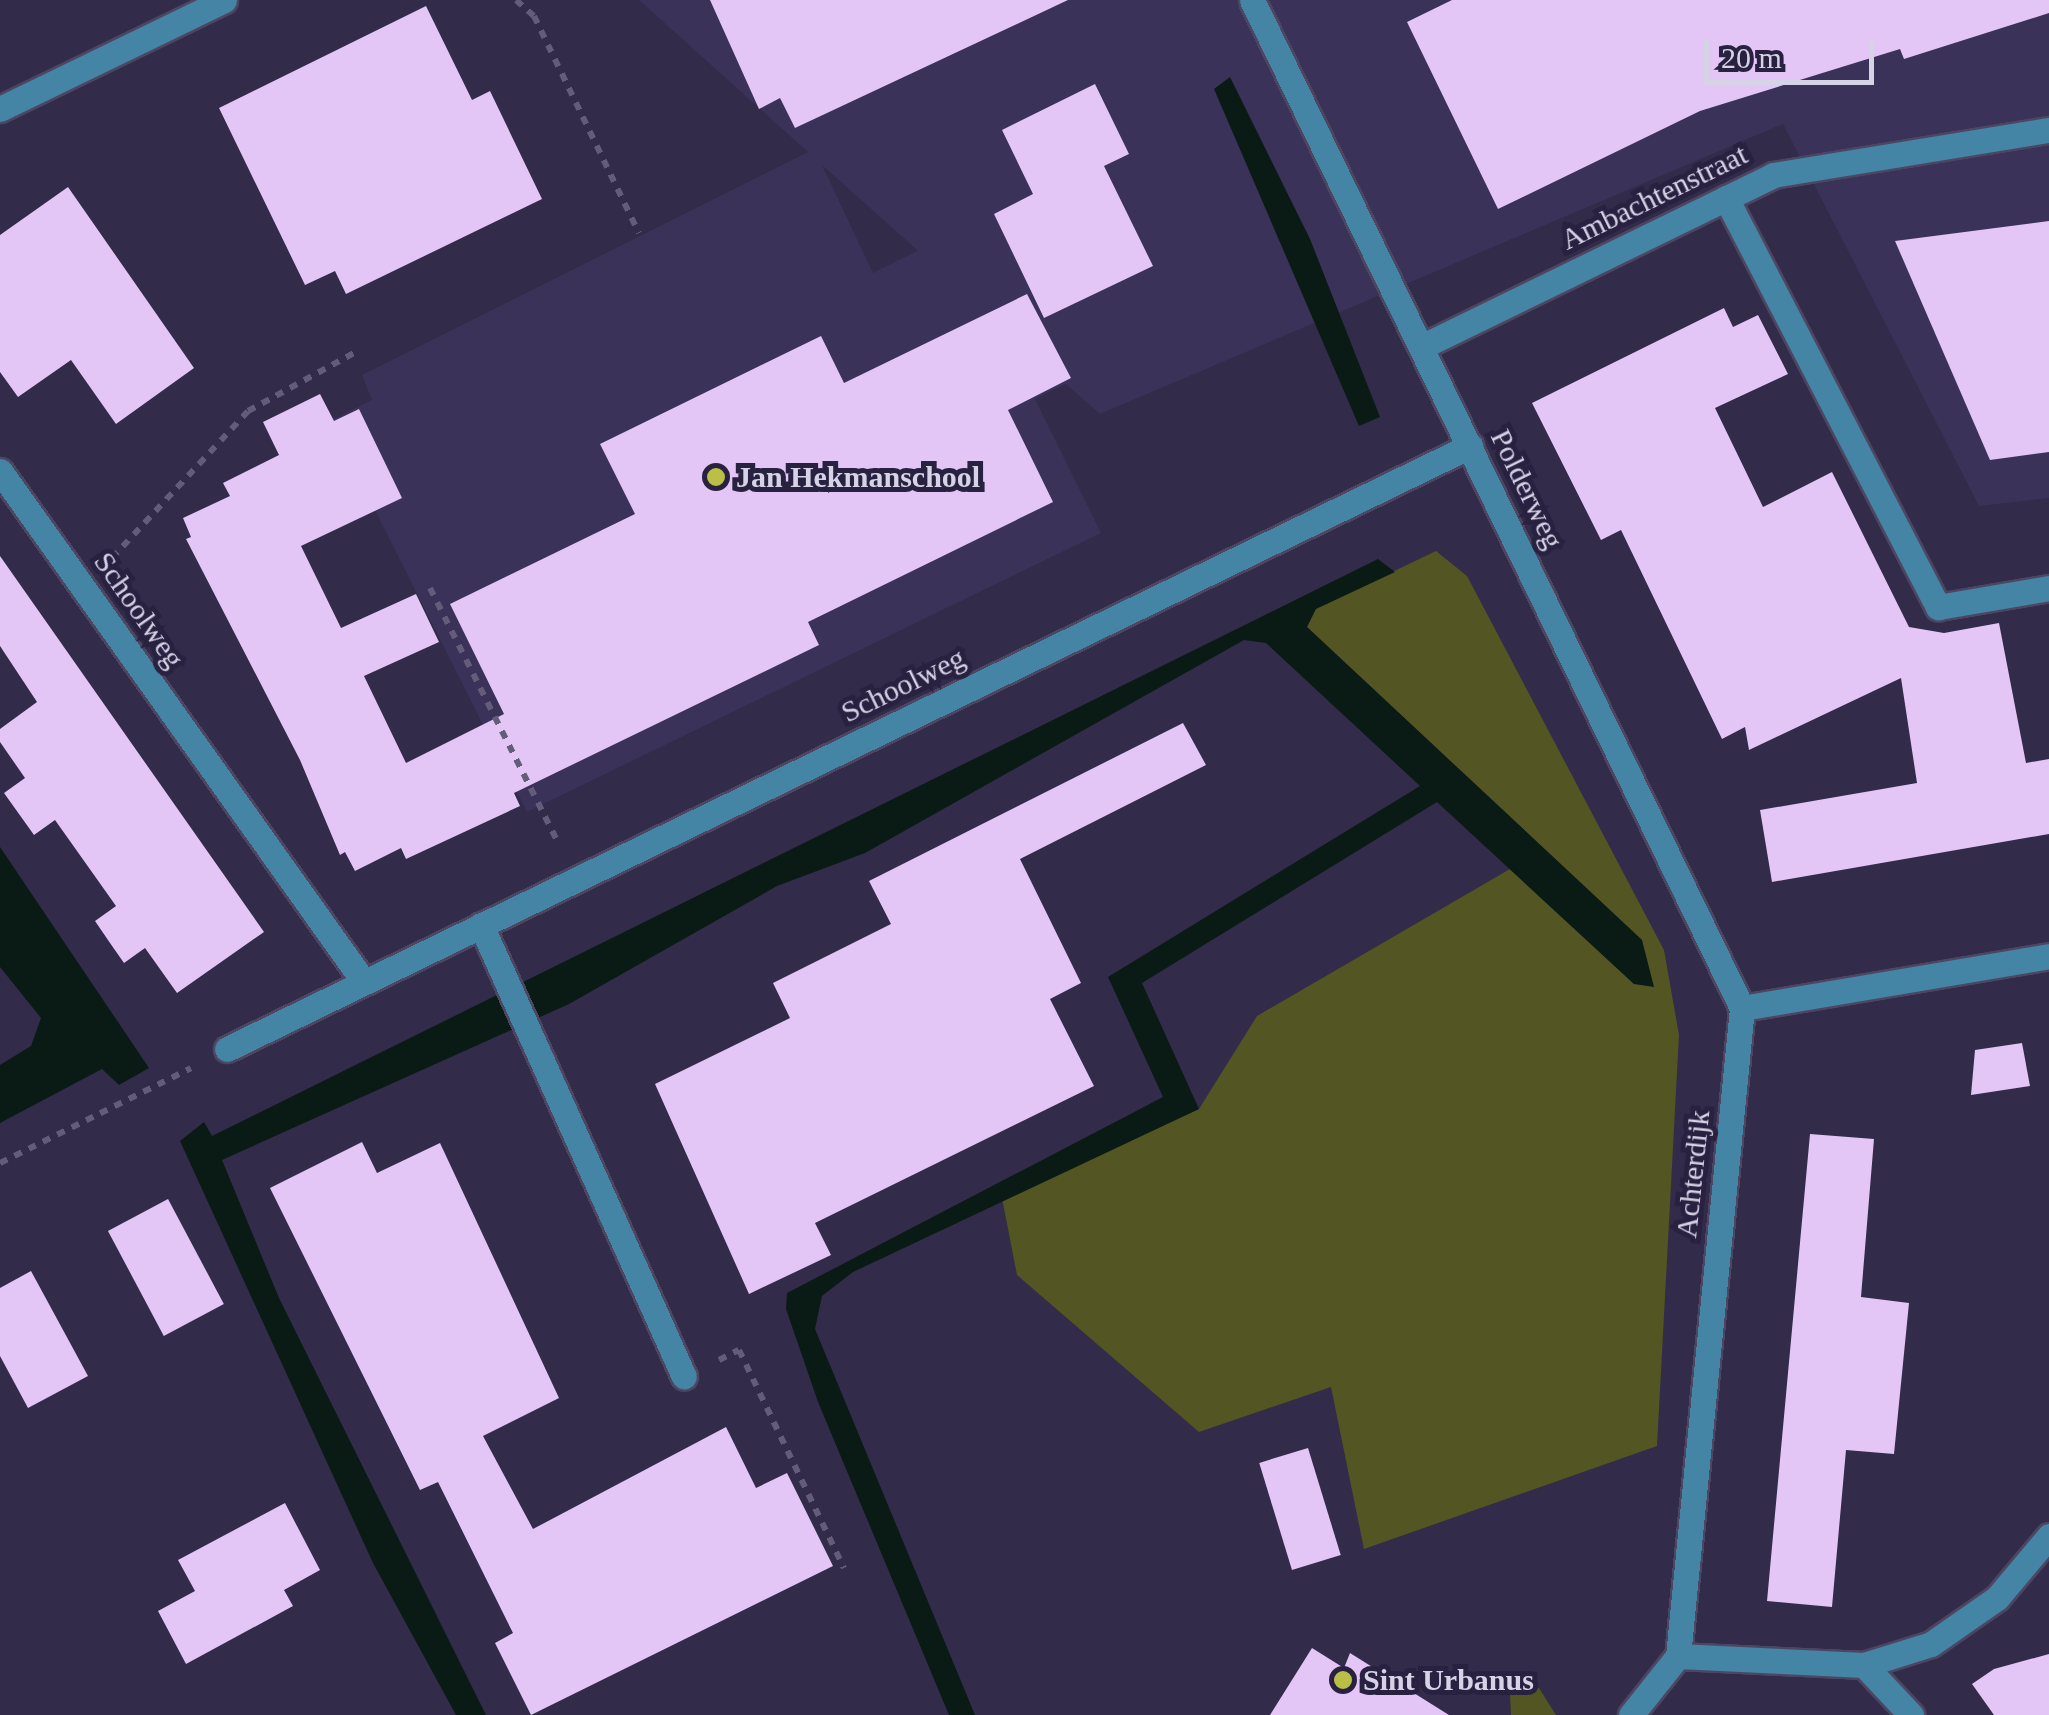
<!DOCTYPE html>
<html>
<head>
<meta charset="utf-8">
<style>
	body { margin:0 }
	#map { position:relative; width:2049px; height:1715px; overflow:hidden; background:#322b4a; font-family:"Times New Roman",serif }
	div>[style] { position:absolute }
	.built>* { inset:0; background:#3a3258 }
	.green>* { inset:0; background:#535622 }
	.water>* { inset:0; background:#0a1b16 }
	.building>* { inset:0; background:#e3c5f6; transform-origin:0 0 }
	.path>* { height:6px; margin-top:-3px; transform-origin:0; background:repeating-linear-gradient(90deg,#635d79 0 8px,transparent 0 16px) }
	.roads { filter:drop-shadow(2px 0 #4c4663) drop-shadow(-2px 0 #4c4663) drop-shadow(0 2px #4c4663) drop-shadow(0 -2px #4c4663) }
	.minor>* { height:25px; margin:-12.5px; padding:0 12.5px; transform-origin:12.5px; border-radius:12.5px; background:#4484a4 }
	.dots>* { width:28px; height:28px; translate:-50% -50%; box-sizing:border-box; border:5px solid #282140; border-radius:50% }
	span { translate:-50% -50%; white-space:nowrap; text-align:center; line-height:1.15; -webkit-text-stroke:10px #282140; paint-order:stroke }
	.street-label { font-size:30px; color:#d6d3e7 }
	.poi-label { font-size:30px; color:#d6d3e7; font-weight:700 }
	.left { translate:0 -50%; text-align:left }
	.scale { position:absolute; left:1704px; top:40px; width:170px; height:45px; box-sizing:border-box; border:5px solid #d6d3e7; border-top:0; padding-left:12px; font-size:30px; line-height:35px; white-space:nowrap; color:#d6d3e7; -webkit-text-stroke:8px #282140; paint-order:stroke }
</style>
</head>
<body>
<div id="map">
	<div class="built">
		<div style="clip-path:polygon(evenodd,639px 0,2049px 0,2049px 498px,1979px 506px,1783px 124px,1100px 414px,1066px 384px,1035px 399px,1101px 533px,527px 812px,330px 421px,372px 400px,362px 375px,808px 152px,639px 0,822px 165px,917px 250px,917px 251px,873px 273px,822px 165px)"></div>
	</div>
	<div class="green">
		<div style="clip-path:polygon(1436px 551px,1467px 576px,1664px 950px,1679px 1035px,1657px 1446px,1364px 1549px,1331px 1387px,1199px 1432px,1017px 1275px,1002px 1198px,1199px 1109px,1257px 1016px,1510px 869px,1634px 984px,1642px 940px,1307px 627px,1315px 609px)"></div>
		<div style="clip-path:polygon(1509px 1673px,1539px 1688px,1556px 1715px,1511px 1715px)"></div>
	</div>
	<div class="water">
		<div style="clip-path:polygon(1230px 77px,1310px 239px,1380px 417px,1359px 426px,1214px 89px)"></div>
		<div style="clip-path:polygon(1378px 559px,1395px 572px,1316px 609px,1307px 627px,1642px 940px,1654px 987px,1634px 984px,1437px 802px,1142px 983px,1199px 1109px,853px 1272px,822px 1296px,815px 1329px,975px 1715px,949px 1715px,818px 1402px,786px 1309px,787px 1293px,1163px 1097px,1108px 977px,1420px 786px,1266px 643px,1244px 640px,865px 853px,777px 886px,569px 1004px,222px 1160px,279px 1298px,486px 1715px,456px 1715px,373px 1563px,180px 1141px,204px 1122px,212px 1136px)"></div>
		<div style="clip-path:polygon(0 847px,149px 1068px,119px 1085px,102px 1069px,0 1123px,0 1065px,31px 1046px,41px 1018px,0 967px)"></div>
	</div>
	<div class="building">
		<div style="clip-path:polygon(710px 0,1068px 0,795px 128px,780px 98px,759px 109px)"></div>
		<div style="clip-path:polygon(1452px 0,2049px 0,2049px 13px,1904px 59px,1900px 49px,1700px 111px,1498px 209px,1407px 22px)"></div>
		<div style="clip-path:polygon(426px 6px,472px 100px,490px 91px,542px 199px,346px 294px,335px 271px,305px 285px,219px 108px)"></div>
		<div style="clip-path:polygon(1095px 84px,1129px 154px,1104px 166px,1153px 266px,1044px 318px,994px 214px,1033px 194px,1002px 130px)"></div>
		<div style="clip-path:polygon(68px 187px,194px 368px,116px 424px,71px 360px,18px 397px,0 372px,0 235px)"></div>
		<div style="clip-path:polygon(2049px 221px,2049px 452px,1990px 460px,1895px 241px)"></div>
		<div style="clip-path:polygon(1027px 294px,1071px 378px,1008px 410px,1053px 502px,808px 622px,819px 645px,514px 793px,520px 806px,406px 859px,401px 848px,355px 871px,345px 852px,340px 855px,300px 760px,186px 539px,191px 537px,183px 518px,230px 496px,223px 483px,279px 455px,263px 422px,320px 394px,334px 421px,359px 409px,402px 498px,301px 546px,341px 628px,416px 594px,439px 642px,364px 676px,406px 763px,504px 714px,450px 604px,635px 514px,600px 444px,821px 336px,844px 383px)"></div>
		<div style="clip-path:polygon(1724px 308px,1733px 327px,1758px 315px,1788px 374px,1715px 408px,1763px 507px,1832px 472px,1909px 627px,1944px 633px,1999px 623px,2026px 763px,2049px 759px,2049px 834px,1772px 882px,1760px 810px,1917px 783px,1901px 678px,1749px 750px,1745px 727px,1722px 739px,1621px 530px,1601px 540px,1532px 403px)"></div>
		<div style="clip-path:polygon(0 556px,264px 932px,177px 993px,145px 948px,124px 963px,110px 943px,95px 921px,116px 906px,55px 820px,34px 835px,4px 793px,25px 778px,0 742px,0 729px,37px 702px,0 646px)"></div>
		<div style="clip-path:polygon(1183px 723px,1206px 765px,1020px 859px,1081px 983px,1050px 999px,1094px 1086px,815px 1223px,831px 1255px,749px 1294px,655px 1084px,790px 1018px,773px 983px,891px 924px,869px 881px)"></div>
		<div style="clip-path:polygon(2022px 1043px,2030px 1086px,1971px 1095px,1975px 1050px)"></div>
		<div style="clip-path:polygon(1810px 1134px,1874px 1139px,1861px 1297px,1909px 1303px,1894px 1454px,1846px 1450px,1832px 1607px,1767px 1601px)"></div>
		<div style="clip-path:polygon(362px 1142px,377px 1173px,440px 1143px,559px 1398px,483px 1436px,533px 1529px,726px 1427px,756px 1488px,787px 1473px,833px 1566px,531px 1715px,495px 1643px,513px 1633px,438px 1482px,420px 1490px,270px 1188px)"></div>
		<div style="left:168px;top:1199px;width:119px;height:68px;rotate:62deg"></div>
		<div style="clip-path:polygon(31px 1271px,88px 1376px,28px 1408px,0 1356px,0 1288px)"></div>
		<div style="left:1308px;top:1448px;width:112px;height:51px;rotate:73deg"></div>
		<div style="clip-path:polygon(285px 1503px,320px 1570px,284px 1590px,293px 1606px,186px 1664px,158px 1611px,195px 1591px,178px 1560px)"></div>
		<div style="clip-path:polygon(1312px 1648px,1344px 1668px,1350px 1653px,1449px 1715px,1270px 1715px)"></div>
		<div style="clip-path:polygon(2049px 1654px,2049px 1715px,1994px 1715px,1972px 1684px,1994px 1669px)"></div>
	</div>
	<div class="path">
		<div style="left:516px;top:0;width:24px;rotate:42deg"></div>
		<div style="left:534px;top:16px;width:241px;rotate:64.2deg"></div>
		<div style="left:112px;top:558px;width:200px;rotate:-47.2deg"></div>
		<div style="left:248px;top:411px;width:121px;rotate:-28.7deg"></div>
		<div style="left:430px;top:588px;width:284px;rotate:63.3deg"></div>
		<div style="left:0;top:1163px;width:213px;rotate:-26.4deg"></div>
		<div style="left:719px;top:1360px;width:22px;rotate:-27deg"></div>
		<div style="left:739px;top:1350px;width:242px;rotate:64.3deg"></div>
	</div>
	<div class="roads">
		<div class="minor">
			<div style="left:1252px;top:0;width:1121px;rotate:64.08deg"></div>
			<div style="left:0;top:109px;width:249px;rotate:-25.9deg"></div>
			<div style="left:1726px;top:198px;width:461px;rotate:62.6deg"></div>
			<div style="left:1938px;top:607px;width:113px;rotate:-9.7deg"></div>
			<div style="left:1421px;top:347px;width:392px;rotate:-26deg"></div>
			<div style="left:1773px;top:175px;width:280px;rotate:-9.3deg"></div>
			<div style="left:0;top:471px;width:627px;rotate:54.54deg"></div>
			<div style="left:481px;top:925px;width:495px;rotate:65.8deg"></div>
			<div style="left:1742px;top:1008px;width:311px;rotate:-9.6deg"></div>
			<div style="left:227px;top:1049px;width:1382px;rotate:-25.88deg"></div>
			<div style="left:1678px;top:1656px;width:186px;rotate:2.8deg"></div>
			<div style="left:1864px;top:1665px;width:70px;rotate:-17.4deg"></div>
			<div style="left:1931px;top:1644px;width:80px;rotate:-34.9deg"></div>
			<div style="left:1997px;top:1598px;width:81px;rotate:-50deg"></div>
			<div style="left:1864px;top:1665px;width:69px;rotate:46.8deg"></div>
			<div style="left:1631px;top:1715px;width:75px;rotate:-51.5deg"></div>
			<div style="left:1678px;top:1656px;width:651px;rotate:-84.36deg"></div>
		</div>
	</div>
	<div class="dots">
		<div style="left:716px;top:477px;background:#bac045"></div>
		<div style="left:1343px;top:1680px;background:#bac045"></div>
	</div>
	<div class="street-label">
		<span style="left:1654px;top:197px;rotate:-26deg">Ambachtenstraat</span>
		<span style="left:1527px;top:489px;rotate:64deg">Polderweg</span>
		<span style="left:139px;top:610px;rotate:55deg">Schoolweg</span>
		<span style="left:903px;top:685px;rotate:-26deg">Schoolweg</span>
		<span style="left:1693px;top:1174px;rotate:-84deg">Achterdijk</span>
	</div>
	<div class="poi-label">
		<span class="left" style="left:736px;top:477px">Jan Hekmanschool</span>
		<span class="left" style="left:1363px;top:1680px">Sint Urbanus</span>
	</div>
	<div class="scale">20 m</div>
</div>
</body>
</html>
